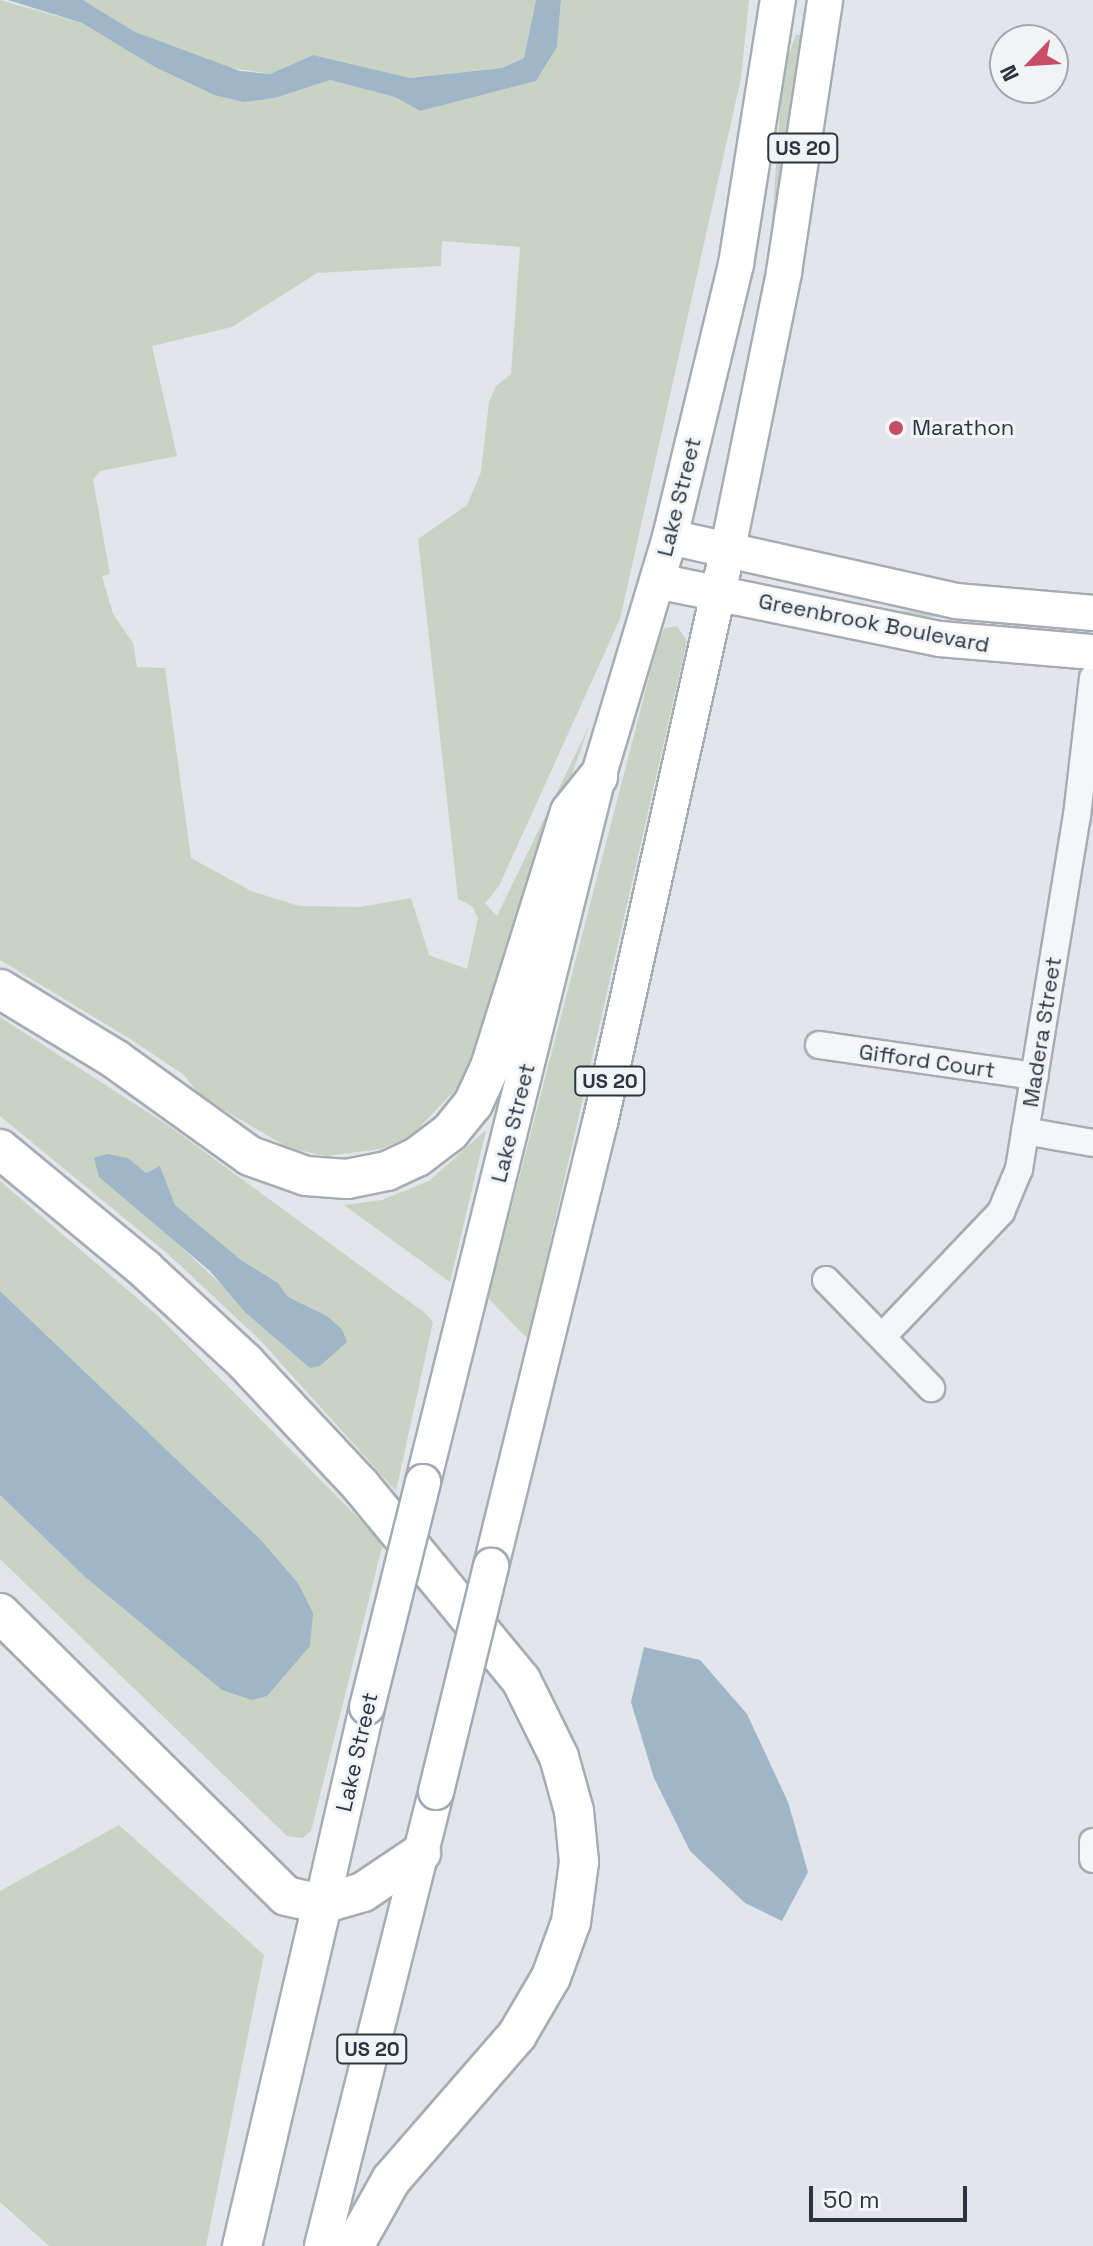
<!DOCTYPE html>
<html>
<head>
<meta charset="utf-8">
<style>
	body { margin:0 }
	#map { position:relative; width:1093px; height:2246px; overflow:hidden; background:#e2e5ea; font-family:"Space Grotesk",sans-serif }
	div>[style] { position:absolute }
	.green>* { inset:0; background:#c8d3c3 }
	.water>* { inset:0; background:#9fb5c8 }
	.roads { filter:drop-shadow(2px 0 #a7acb4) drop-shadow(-2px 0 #a7acb4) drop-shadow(0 2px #a7acb4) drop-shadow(0 -2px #a7acb4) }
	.minor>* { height:26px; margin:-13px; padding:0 13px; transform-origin:13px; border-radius:13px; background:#f4f6f8 }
	.major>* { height:34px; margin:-17px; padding:0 17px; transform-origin:17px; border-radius:17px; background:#fff }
	.highway>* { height:38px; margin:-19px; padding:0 19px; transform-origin:19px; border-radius:19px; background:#fff }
	.bridges { filter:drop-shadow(2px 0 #a2aab5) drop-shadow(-2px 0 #a2aab5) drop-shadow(0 2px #a2aab5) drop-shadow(0 -2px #a2aab5) }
	.major-bridge>* { height:34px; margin:-17px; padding:0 17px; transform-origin:17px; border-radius:17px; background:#fff }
	.dots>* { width:22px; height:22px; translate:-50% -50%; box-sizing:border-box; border:4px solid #f1f4f7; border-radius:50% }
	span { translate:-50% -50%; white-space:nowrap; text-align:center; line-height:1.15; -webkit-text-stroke:6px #f1f4f7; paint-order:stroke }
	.shield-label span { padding:2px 6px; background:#f1f4f7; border:2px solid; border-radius:6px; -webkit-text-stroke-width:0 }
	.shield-label { font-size:20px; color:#2b3441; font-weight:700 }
	.poi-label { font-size:22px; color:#2b3441 }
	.left { translate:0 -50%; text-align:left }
	.street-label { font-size:22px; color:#2b3441 }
	.north { position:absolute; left:989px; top:24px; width:80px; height:80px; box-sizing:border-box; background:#f1f4f7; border:2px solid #a2a7ae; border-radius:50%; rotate:245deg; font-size:22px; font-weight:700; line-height:32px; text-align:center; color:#2b3441 }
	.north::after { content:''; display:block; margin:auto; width:28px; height:36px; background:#c84d67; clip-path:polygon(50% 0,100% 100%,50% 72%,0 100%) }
	.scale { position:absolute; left:809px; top:2186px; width:158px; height:36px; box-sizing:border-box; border:4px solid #2b3441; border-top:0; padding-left:10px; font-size:24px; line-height:28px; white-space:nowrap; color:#2b3441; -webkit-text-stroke:6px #f1f4f7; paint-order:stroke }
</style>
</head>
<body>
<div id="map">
	<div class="green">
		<div style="clip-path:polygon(evenodd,0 0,82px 23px,155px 67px,214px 95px,243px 102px,275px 98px,330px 80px,395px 97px,420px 111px,536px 81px,557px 47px,561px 0,749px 0,741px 78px,620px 619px,499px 886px,485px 903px,497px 916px,589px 726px,464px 1081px,411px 1136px,381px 1149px,326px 1156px,289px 1148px,200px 1096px,184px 1075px,132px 1040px,0 960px,0 0,442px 241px,520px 247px,511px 374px,496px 386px,489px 402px,481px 472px,467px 505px,418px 539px,458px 899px,472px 906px,478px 918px,467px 969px,429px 955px,411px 898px,360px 907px,299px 906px,251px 891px,191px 858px,165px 668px,137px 667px,133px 643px,113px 614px,102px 576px,110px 574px,93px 480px,100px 471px,177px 456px,152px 346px,232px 327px,317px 273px,441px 266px,442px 241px)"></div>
		<div style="clip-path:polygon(83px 0,536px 0,524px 58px,502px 68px,410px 78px,313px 55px,270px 74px,211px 65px,135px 32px)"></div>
		<div style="clip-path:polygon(796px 35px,803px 35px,769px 263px,783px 69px)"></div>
		<div style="clip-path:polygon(880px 610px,943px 613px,969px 615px,899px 618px)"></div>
		<div style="clip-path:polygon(677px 626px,687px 641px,528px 1339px,488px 1298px,660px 635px,665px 628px)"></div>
		<div style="clip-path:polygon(evenodd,0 1017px,172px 1128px,425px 1313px,433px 1322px,396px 1491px,260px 1340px,169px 1255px,0 1116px,0 1017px,128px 1158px,146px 1173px,160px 1166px,175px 1205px,241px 1260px,278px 1283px,288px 1297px,327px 1316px,342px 1329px,346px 1342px,320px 1366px,310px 1368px,144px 1212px,128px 1158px)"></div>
		<div style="clip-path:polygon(486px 1130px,450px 1282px,344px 1205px,382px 1200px,429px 1181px)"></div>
		<div style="clip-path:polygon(0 1181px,158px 1316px,383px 1543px,311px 1831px,303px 1838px,287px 1836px,0 1559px,0 1495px,83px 1575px,298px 1583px,261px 1540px,0 1291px)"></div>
		<div style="clip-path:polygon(119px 1825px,264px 1955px,206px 2246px,49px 2246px,0 2202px,0 1891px)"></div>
	</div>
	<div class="water">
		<div style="clip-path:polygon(8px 0,83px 0,135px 32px,240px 71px,270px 74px,313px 55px,410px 78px,502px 68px,524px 58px,536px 0,561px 0,557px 47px,536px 81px,420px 111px,395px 97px,330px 80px,275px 98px,243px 102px,214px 95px,155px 67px,82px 23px)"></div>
		<div style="clip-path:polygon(107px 1154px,128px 1158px,146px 1173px,160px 1166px,175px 1205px,241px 1260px,278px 1283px,288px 1297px,327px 1316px,342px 1329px,347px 1342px,320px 1366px,310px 1368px,245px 1312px,210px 1271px,99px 1177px,94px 1158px)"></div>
		<div style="clip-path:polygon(0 1291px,261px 1540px,298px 1583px,313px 1613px,310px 1646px,267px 1696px,252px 1700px,222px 1690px,83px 1575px,0 1495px)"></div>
		<div style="clip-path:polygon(644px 1647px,700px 1660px,747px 1714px,788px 1802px,808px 1872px,782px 1921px,745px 1903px,690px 1851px,654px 1778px,631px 1702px)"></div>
	</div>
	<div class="roads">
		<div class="minor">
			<div style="left:819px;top:1045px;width:218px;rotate:8.2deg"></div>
			<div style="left:1025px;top:1131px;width:69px;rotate:10deg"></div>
			<div style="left:826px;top:1280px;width:151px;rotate:45.8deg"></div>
			<div style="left:882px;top:1337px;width:173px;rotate:-46.4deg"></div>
			<div style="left:1001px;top:1212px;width:47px;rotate:-67.3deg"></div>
			<div style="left:1019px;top:1169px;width:358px;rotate:-80.7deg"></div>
			<div style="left:1077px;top:816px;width:139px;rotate:-83.4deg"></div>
			<div style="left:1093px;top:1842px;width:17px;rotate:90deg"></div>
		</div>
		<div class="major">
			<div style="left:670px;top:537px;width:293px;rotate:12.6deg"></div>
			<div style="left:956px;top:601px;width:138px;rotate:5deg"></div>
			<div style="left:657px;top:581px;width:289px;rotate:11.6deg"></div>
			<div style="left:940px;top:639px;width:154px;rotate:4.9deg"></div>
			<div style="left:423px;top:1482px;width:726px;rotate:-76.06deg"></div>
			<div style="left:598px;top:777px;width:251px;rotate:-73.3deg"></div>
			<div style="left:670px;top:537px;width:281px;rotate:-76.4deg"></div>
			<div style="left:736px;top:264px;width:267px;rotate:-81deg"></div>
			<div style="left:491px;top:1566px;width:456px;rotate:-76.2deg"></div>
			<div style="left:600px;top:1123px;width:584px;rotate:-77.44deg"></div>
			<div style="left:727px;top:553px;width:287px;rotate:-78.5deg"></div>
			<div style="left:784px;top:272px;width:275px;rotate:-81.4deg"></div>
			<div style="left:322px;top:1904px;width:202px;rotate:-77.1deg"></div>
			<div style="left:322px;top:2246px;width:468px;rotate:-75.9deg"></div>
		</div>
		<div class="highway">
			<div style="left:0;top:989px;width:135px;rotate:31.3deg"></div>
			<div style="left:115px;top:1059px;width:166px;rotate:35.7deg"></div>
			<div style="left:250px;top:1156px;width:59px;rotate:19.7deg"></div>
			<div style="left:306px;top:1176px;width:41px;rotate:4.2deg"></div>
			<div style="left:347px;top:1179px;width:41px;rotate:-11.3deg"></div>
			<div style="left:387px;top:1171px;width:33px;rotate:-25deg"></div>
			<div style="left:417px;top:1157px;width:41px;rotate:-37.1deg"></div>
			<div style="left:450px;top:1132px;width:36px;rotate:-51deg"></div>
			<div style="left:473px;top:1104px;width:41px;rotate:-65.3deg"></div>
			<div style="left:490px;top:1067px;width:267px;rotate:-72.6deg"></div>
			<div style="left:570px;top:812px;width:45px;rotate:-51.3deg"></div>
			<div style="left:0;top:1149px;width:188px;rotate:39.6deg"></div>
			<div style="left:145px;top:1269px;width:137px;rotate:42.9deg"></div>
			<div style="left:245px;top:1362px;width:170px;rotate:46.9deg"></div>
			<div style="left:361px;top:1486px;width:251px;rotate:50.5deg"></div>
			<div style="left:521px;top:1680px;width:86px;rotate:63.7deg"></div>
			<div style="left:559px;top:1757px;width:56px;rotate:74.5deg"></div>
			<div style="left:574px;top:1811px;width:51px;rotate:84.4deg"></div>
			<div style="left:579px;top:1862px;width:61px;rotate:97.6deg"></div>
			<div style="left:571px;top:1922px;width:59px;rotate:110deg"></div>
			<div style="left:551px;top:1977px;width:67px;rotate:120.4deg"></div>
			<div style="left:517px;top:2035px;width:192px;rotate:131deg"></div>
			<div style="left:391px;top:2180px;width:76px;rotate:119.3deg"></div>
			<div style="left:0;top:1613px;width:402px;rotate:44.7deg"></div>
			<div style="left:286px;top:1896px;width:37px;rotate:13deg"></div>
			<div style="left:322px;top:1904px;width:43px;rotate:-16.3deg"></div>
			<div style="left:363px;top:1892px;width:70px;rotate:-33.9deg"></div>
			<div style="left:242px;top:2246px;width:351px;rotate:-76.8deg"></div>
		</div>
	</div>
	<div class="bridges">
		<div class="major-bridge">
			<div style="left:367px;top:1707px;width:232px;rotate:-76deg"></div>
			<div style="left:436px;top:1792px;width:233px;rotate:-76.3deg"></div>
		</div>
	</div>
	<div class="dots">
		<div style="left:896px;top:428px;background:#c84d67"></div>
	</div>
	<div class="shield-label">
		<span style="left:803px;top:148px">US 20</span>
		<span style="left:610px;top:1081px">US 20</span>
		<span style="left:372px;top:2049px">US 20</span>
	</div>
	<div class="poi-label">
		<span class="left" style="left:912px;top:428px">Marathon</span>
	</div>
	<div class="street-label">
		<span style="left:679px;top:497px;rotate:-76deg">Lake Street</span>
		<span style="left:874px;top:623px;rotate:11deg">Greenbrook Boulevard</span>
		<span style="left:1042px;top:1032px;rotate:-81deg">Madera Street</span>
		<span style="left:927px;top:1061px;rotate:8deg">Gifford Court</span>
		<span style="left:513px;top:1123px;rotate:-76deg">Lake Street</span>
		<span style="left:357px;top:1752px;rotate:-77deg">Lake Street</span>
	</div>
	<div class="north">N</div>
	<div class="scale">50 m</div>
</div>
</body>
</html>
